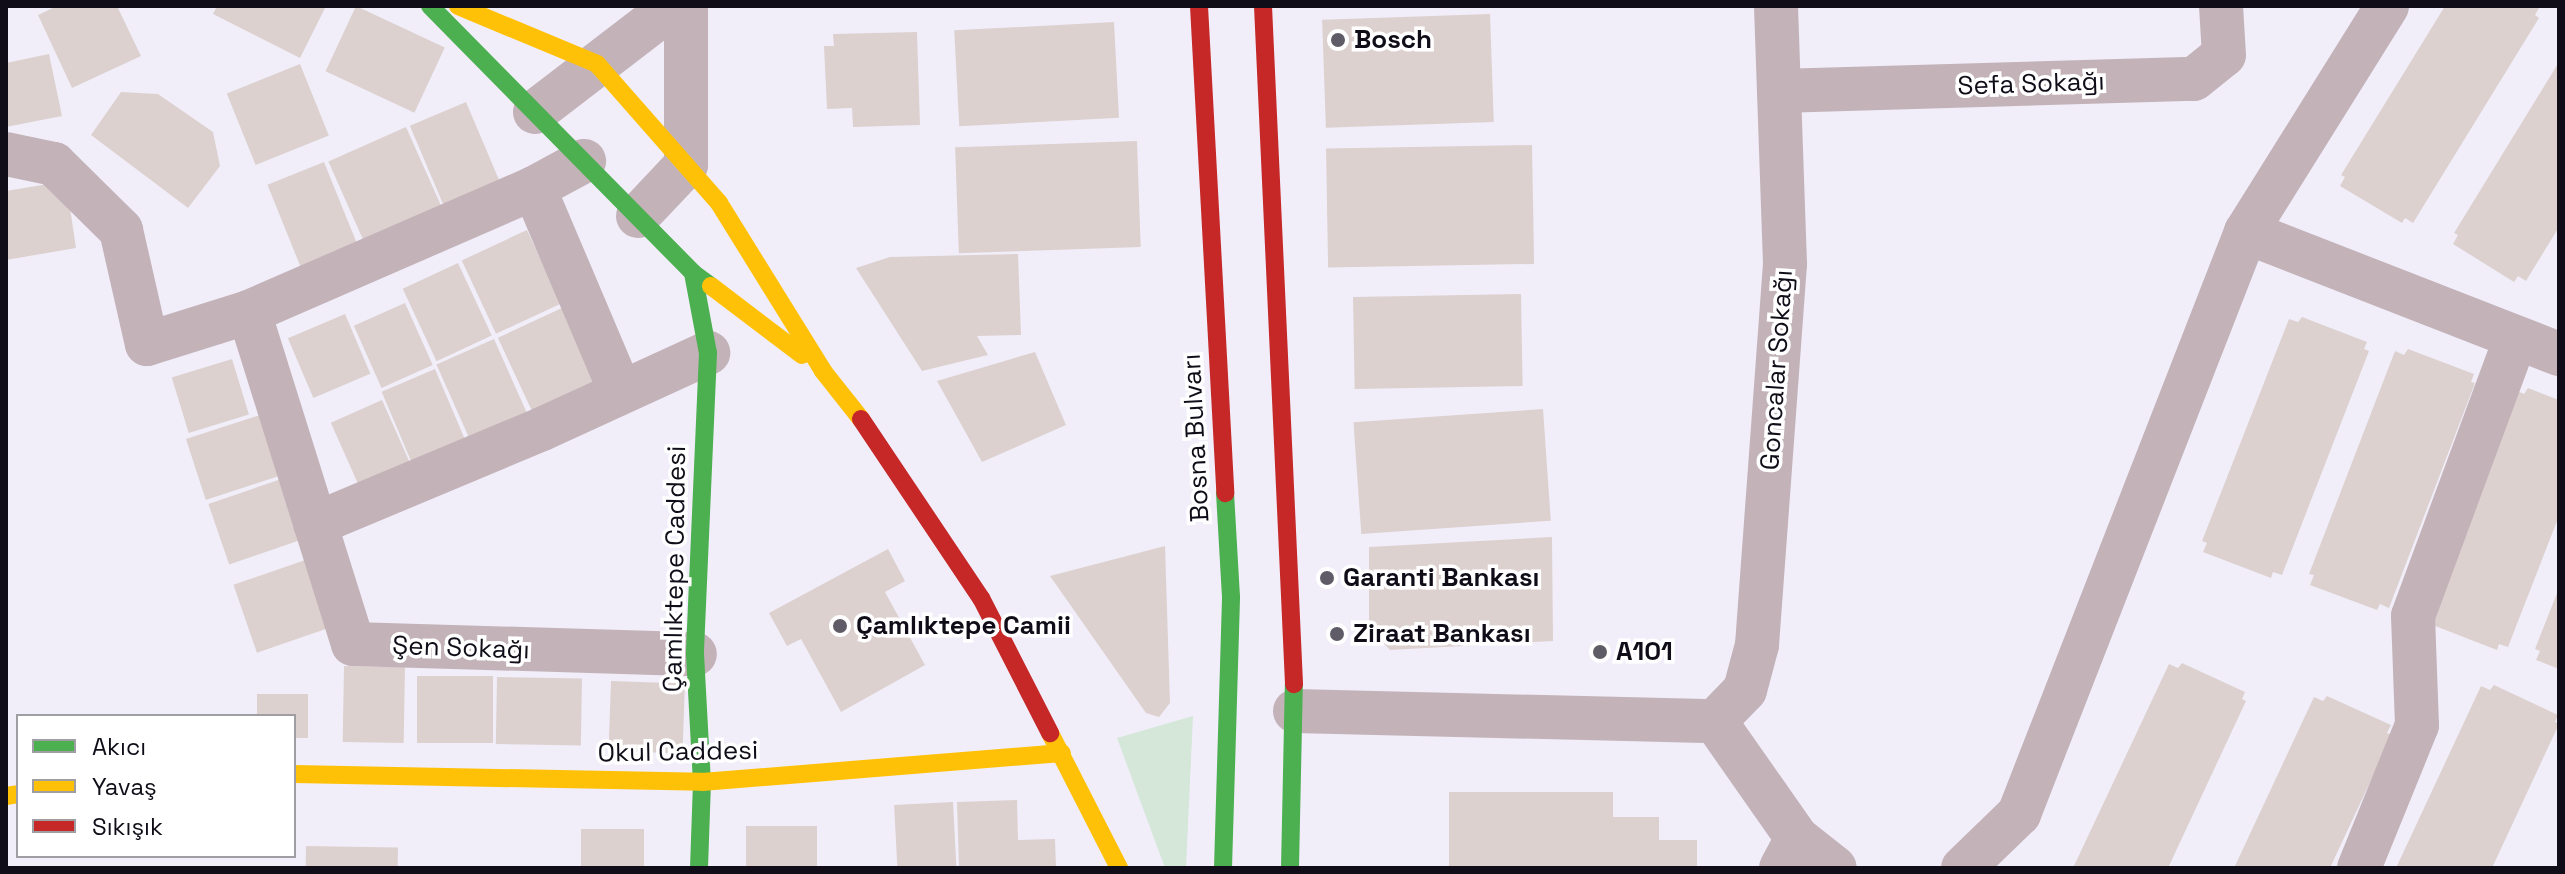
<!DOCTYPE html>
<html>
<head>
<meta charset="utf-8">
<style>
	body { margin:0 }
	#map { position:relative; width:2565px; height:874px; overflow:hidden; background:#f1eefa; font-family:"Space Grotesk",sans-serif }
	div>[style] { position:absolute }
	.green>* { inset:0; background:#d4e7d8 }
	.building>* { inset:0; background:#dcd1cf; transform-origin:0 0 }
	.street>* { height:44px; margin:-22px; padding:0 22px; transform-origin:22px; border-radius:22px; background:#c3b3b9 }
	.fast>* { height:18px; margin:-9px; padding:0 9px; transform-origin:9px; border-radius:9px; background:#4caf50 }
	.slow>* { height:18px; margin:-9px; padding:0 9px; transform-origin:9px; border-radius:9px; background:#ffc107 }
	.jam>* { height:18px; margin:-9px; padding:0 9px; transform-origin:9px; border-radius:9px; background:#c62828 }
	.dots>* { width:22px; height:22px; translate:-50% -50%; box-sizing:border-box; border:4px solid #fff; border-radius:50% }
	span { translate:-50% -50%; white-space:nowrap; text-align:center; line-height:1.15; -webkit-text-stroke:7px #fff; paint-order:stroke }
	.poi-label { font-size:26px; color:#100d18; font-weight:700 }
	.left { translate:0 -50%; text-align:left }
	.street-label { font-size:26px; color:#100d18 }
	.frame { position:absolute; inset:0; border:8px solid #100d18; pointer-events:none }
	.legend { position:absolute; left:16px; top:714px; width:280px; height:144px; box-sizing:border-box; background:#fff; border:2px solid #9f9ea3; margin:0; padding:10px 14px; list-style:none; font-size:24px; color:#100d18 }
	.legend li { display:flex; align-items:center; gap:16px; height:40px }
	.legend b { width:40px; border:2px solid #9f9ea3 }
</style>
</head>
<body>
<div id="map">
	<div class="green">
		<div style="clip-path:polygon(1193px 716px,1186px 868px,1165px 868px,1117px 738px)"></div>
	</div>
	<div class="building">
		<div style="clip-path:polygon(57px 6px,117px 6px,141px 56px,72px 88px,38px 15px)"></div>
		<div style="clip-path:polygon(217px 6px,326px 6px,300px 58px,213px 14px)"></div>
		<div style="left:356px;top:6px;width:98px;height:72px;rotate:25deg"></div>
		<div style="clip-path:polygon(2445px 6px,2536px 6px,2539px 8px,2535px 15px,2539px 18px,2413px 223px,2405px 218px,2402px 223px,2340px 186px,2345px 177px,2341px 175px)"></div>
		<div style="left:1490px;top:14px;width:108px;height:168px;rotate:88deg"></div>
		<div style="left:1114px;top:22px;width:96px;height:160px;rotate:87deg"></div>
		<div style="clip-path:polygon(917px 32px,920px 125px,853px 127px,852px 108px,827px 109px,824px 46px,834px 46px,833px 34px)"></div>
		<div style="clip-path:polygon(49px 54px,62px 116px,6px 127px,6px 63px)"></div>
		<div style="clip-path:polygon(2559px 62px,2559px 227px,2526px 281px,2518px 276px,2514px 282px,2453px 244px,2458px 235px,2454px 233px)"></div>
		<div style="left:300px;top:64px;width:77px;height:79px;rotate:68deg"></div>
		<div style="clip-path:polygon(121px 92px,158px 94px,213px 132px,220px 166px,188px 208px,91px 135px)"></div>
		<div style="left:466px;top:102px;width:89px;height:61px;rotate:67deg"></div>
		<div style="left:406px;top:127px;width:89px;height:85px;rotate:66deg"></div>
		<div style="left:1137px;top:141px;width:106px;height:182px;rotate:88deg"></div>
		<div style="left:1532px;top:145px;width:119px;height:206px;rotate:89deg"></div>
		<div style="left:324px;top:162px;width:89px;height:61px;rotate:68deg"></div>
		<div style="clip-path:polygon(66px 181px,76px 248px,6px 260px,6px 191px)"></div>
		<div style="left:527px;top:230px;width:81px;height:72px;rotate:65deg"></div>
		<div style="clip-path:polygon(1018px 254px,1021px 335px,977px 336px,988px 355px,922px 371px,856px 268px,890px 257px)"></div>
		<div style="left:458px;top:263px;width:80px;height:61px;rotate:65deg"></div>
		<div style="left:1521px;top:294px;width:92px;height:168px;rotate:89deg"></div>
		<div style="left:405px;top:303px;width:68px;height:56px;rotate:66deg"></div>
		<div style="left:564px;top:307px;width:88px;height:73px;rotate:65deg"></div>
		<div style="left:345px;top:314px;width:65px;height:62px;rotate:67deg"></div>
		<div style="clip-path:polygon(2302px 317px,2367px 342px,2364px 349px,2369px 351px,2282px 575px,2273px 572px,2271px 578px,2203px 552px,2207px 543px,2202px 541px,2289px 319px,2298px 322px)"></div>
		<div style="left:494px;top:339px;width:88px;height:63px;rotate:66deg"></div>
		<div style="clip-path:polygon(2408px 349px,2474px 374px,2471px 382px,2475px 383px,2389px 608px,2380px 604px,2377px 610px,2310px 585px,2314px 575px,2309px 574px,2395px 351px,2404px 355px)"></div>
		<div style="clip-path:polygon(1035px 352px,1066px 425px,982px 462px,937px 381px)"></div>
		<div style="left:232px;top:359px;width:58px;height:63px;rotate:73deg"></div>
		<div style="left:435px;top:369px;width:87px;height:58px;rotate:67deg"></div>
		<div style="clip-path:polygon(2528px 388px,2559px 400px,2559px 516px,2508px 647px,2499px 644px,2497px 650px,2430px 624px,2515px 390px,2524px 394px)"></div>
		<div style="left:382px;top:400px;width:79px;height:56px;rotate:66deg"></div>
		<div style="left:1543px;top:409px;width:112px;height:190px;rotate:86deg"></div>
		<div style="left:263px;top:414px;width:64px;height:81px;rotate:72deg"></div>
		<div style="left:284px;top:478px;width:64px;height:80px;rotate:71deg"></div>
		<div style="clip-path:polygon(1552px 537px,1553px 641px,1390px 650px,1369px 628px,1369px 547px)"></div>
		<div style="clip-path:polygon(1165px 546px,1170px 703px,1159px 717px,1146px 713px,1050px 576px)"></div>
		<div style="clip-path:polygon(888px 549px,905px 581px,885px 592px,925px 665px,841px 712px,801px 639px,787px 646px,769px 613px)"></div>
		<div style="left:311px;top:558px;width:72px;height:82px;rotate:71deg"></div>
		<div style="clip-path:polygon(2559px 588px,2559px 669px,2536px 660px,2540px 651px,2535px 649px)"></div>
		<div style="clip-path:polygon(2182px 663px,2245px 692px,2242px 699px,2246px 701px,2168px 868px,2073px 868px,2169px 664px,2178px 668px)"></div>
		<div style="left:344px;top:666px;width:61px;height:76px;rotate:1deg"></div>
		<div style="left:417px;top:676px;width:76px;height:67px"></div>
		<div style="left:497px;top:677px;width:85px;height:67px;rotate:1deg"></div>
		<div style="left:611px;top:681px;width:74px;height:70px;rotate:2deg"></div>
		<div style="clip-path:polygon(2494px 685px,2558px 715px,2555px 722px,2559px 724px,2492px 868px,2396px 868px,2481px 686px,2490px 690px)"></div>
		<div style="clip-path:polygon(257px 694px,308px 694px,308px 738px,294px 738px,294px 716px,257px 716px)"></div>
		<div style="clip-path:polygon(2327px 696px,2391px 725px,2387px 733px,2392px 735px,2330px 868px,2234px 868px,2314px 697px,2323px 701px)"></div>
		<div style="clip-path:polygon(1449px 792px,1613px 792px,1613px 817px,1659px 817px,1659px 840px,1697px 840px,1697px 868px,1449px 868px)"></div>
		<div style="clip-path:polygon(1017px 800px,1018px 840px,1055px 839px,1056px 868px,959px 868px,957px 802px)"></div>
		<div style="left:953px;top:802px;width:66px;height:59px;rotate:87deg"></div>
		<div style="left:746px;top:826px;width:71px;height:42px"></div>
		<div style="left:581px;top:829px;width:63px;height:39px"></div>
		<div style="left:306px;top:846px;width:92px;height:22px;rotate:1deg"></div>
	</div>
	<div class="street">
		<div style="left:1779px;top:91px;width:415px;rotate:-1.7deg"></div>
		<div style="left:2194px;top:79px;width:38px;rotate:-39deg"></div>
		<div style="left:2224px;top:55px;width:49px;rotate:-93.5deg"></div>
		<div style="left:535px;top:112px;width:174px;rotate:-37.5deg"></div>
		<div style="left:6px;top:154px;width:49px;rotate:11.8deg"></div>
		<div style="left:54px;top:164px;width:94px;rotate:44.6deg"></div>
		<div style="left:121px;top:230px;width:117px;rotate:77.2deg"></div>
		<div style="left:147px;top:344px;width:107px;rotate:-17.4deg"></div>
		<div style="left:249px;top:312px;width:311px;rotate:-23.5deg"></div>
		<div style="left:534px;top:188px;width:57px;rotate:-28.4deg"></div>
		<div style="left:534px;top:188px;width:220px;rotate:67deg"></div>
		<div style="left:638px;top:216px;width:70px;rotate:-46.7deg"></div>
		<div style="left:686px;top:165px;width:159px;rotate:-90deg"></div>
		<div style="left:2246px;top:232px;width:336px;rotate:21.3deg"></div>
		<div style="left:249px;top:312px;width:348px;rotate:72.6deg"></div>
		<div style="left:353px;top:644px;width:342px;rotate:1.7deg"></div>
		<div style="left:315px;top:524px;width:246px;rotate:-22.7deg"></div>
		<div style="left:542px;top:429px;width:183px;rotate:-24.6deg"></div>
		<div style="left:1295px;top:711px;width:420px;rotate:1.4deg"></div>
		<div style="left:1715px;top:721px;width:43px;rotate:-45.9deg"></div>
		<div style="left:1745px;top:690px;width:47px;rotate:-75.1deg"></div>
		<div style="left:1757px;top:645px;width:382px;rotate:-85.8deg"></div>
		<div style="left:1785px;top:264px;width:258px;rotate:-92deg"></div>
		<div style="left:1715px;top:721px;width:143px;rotate:55deg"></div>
		<div style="left:1781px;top:868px;width:34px;rotate:-62deg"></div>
		<div style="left:1797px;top:838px;width:48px;rotate:38.3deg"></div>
		<div style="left:1963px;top:868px;width:78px;rotate:-44deg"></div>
		<div style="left:2019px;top:814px;width:625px;rotate:-68.69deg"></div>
		<div style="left:2246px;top:232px;width:266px;rotate:-58deg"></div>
		<div style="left:2359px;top:868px;width:154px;rotate:-67.9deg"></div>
		<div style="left:2417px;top:725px;width:109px;rotate:-92.1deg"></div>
		<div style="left:2413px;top:616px;width:296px;rotate:-69.7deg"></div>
	</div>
	<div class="fast">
		<div style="left:430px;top:6px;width:375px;rotate:45.4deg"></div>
		<div style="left:693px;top:273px;width:22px;rotate:36deg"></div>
		<div style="left:693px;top:273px;width:81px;rotate:79.4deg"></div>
		<div style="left:708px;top:353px;width:301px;rotate:92.5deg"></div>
		<div style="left:695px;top:654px;width:128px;rotate:86.9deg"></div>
		<div style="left:702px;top:782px;width:86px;rotate:92deg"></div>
		<div style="left:1223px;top:868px;width:271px;rotate:-88.3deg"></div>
		<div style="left:1231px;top:597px;width:104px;rotate:-93.3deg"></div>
		<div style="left:1290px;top:868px;width:184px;rotate:-88.8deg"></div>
	</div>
	<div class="slow">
		<div style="left:458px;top:6px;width:151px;rotate:22.6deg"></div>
		<div style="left:597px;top:64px;width:185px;rotate:48.7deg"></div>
		<div style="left:719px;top:203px;width:198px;rotate:58.2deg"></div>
		<div style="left:823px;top:371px;width:61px;rotate:51.6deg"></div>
		<div style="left:711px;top:286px;width:114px;rotate:37.2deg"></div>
		<div style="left:1050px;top:733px;width:152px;rotate:62.9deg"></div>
		<div style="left:294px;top:774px;width:408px;rotate:1.1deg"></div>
		<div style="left:702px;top:782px;width:361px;rotate:-4.6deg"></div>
		<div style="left:6px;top:796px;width:12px;rotate:-9deg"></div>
	</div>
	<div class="jam">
		<div style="left:1199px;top:6px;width:488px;rotate:86.9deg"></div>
		<div style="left:1263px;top:6px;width:679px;rotate:87.38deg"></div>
		<div style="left:861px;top:419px;width:216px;rotate:56.2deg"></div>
		<div style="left:981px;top:598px;width:152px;rotate:62.9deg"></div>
	</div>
	<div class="dots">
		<div style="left:1338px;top:40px;background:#5f5c67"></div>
		<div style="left:1327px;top:578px;background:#5f5c67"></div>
		<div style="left:840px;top:626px;background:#5f5c67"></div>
		<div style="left:1337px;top:634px;background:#5f5c67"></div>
		<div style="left:1600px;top:652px;background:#5f5c67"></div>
	</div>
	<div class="poi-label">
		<span class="left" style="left:1354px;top:40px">Bosch</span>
		<span class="left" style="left:1343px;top:578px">Garanti Bankası</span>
		<span class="left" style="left:856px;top:626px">Çamlıktepe Camii</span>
		<span class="left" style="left:1353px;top:634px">Ziraat Bankası</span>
		<span class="left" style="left:1616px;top:652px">A101</span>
	</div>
	<div class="street-label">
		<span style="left:2031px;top:84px;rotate:-2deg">Sefa Sokağı</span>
		<span style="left:1777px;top:370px;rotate:-86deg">Goncalar Sokağı</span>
		<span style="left:1196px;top:438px;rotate:-93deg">Bosna Bulvarı</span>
		<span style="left:675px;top:569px;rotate:-89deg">Çamlıktepe Caddesi</span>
		<span style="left:461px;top:648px;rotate:2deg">Şen Sokağı</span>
		<span style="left:678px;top:752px;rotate:-1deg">Okul Caddesi</span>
	</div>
	<div class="frame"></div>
	<ul class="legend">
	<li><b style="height:10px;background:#4caf50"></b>Akıcı</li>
	<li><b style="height:10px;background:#ffc107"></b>Yavaş</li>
	<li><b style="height:10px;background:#c62828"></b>Sıkışık</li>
	</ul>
</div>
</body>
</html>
